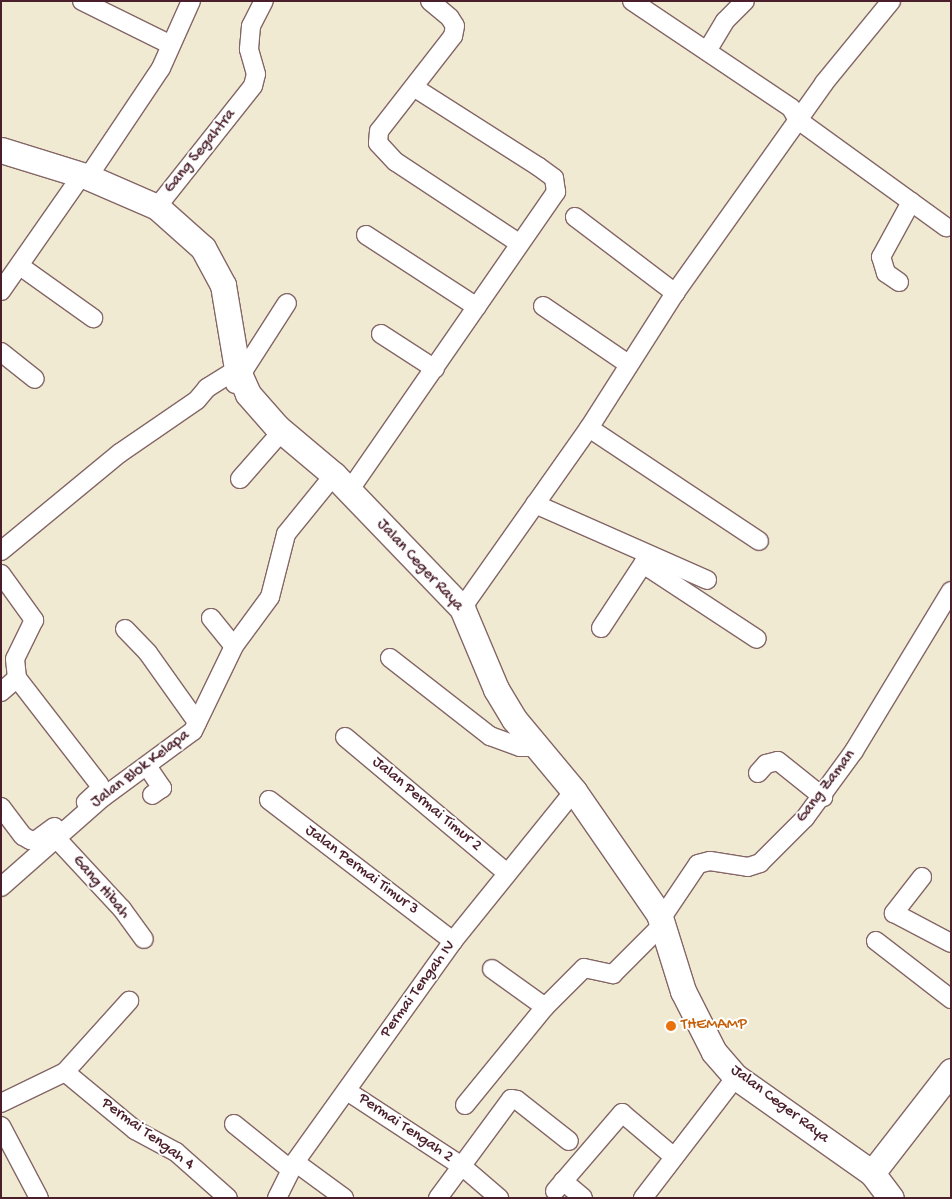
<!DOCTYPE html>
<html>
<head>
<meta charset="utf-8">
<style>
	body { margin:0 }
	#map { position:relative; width:952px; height:1199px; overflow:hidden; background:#f1ead3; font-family:"Gochi Hand",sans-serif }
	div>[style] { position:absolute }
	.roads { filter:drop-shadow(1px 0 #846666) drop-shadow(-1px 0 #846666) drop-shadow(0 1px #846666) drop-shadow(0 -1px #846666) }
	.street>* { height:18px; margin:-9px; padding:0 9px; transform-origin:9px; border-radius:9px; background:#fff }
	.secondary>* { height:25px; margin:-12.5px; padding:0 12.5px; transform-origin:12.5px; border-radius:12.5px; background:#fff }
	.dots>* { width:14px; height:14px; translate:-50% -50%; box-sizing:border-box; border:2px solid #fff; border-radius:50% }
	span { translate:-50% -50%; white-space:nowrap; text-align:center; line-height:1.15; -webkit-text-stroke:4px #fff; paint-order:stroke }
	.street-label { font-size:16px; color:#4a1f2b }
	.food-label { font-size:16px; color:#c56008 }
	.left { translate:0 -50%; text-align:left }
	.frame { position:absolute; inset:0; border:2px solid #4a1f2b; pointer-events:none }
</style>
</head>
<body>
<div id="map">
	<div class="roads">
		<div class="street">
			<div style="left:82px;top:1px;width:99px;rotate:26.3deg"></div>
			<div style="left:430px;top:1px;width:26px;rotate:40deg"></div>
			<div style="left:450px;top:18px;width:9px;rotate:58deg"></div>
			<div style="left:455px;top:26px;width:10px;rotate:101deg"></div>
			<div style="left:453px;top:36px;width:120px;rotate:127.9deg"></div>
			<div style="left:379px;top:131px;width:12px;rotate:95deg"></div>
			<div style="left:378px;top:143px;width:26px;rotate:47deg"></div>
			<div style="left:396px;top:162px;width:147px;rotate:33.4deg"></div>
			<div style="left:632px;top:1px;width:192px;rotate:33.9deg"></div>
			<div style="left:791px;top:108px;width:14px;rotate:60deg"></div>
			<div style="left:798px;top:120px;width:183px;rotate:35.9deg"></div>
			<div style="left:707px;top:51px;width:35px;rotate:-59deg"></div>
			<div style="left:725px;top:21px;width:28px;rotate:-45deg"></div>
			<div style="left:88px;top:177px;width:131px;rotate:-56.2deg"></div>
			<div style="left:161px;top:68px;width:73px;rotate:-65.9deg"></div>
			<div style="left:157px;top:207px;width:154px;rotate:-51.6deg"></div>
			<div style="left:253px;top:86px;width:12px;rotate:-76deg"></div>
			<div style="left:256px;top:74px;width:26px;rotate:-106deg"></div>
			<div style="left:249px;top:49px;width:23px;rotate:-85deg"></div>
			<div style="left:251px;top:26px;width:28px;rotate:-63deg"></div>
			<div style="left:575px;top:217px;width:126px;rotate:37.2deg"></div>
			<div style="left:366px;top:235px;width:132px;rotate:33deg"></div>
			<div style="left:20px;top:266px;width:90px;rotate:35.5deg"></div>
			<div style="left:899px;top:282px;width:16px;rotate:-145deg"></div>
			<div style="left:886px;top:273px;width:17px;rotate:-107deg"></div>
			<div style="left:881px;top:257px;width:63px;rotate:-61.4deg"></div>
			<div style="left:1px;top:291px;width:141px;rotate:-55.1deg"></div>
			<div style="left:543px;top:306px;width:103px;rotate:34.3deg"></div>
			<div style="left:381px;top:334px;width:64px;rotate:32.9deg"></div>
			<div style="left:1px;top:352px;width:43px;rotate:38.5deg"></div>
			<div style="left:235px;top:384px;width:96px;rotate:-57.3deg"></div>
			<div style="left:589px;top:428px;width:204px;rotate:33.6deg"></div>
			<div style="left:240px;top:479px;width:64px;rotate:-48.8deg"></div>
			<div style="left:349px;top:491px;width:364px;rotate:-55.3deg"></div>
			<div style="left:556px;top:192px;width:14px;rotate:-98deg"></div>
			<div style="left:554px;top:178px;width:19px;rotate:-144deg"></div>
			<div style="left:539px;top:167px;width:147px;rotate:-147.5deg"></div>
			<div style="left:535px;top:504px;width:188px;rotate:23.8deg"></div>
			<div style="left:1px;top:551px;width:154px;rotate:-39.5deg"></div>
			<div style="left:120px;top:453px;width:93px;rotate:-34.5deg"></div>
			<div style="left:197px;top:400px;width:16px;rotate:-50deg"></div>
			<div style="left:207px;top:388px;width:36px;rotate:-32deg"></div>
			<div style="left:643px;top:564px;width:136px;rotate:33.3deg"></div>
			<div style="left:1px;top:574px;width:57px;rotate:54.3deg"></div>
			<div style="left:34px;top:620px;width:43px;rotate:116deg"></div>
			<div style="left:15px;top:659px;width:19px;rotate:84deg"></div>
			<div style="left:17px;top:678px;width:134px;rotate:52.3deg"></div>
			<div style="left:99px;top:784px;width:6px;rotate:90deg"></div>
			<div style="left:99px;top:790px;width:18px;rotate:137deg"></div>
			<div style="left:462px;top:608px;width:220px;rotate:-54.8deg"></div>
			<div style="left:589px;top:428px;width:160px;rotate:-57.5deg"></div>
			<div style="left:675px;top:293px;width:257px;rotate:-54.6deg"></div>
			<div style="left:824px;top:83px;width:106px;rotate:-50.7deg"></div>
			<div style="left:211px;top:618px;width:36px;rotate:51deg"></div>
			<div style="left:601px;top:628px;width:87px;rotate:-56.7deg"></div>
			<div style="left:125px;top:629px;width:33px;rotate:46deg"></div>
			<div style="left:148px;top:653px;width:85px;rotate:54.6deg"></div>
			<div style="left:390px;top:658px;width:127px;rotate:38deg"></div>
			<div style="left:490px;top:736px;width:32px;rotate:20deg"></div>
			<div style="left:520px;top:747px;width:17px"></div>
			<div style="left:1px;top:692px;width:21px;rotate:-41deg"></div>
			<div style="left:345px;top:737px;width:212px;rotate:40deg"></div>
			<div style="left:147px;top:766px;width:27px;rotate:56deg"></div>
			<div style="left:162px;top:788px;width:12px;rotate:145deg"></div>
			<div style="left:758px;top:773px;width:12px;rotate:-48deg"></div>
			<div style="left:766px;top:764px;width:12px;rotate:-14deg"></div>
			<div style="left:778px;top:761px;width:58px;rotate:38.7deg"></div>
			<div style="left:269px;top:800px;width:232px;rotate:37.5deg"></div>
			<div style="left:1px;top:807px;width:36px;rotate:53deg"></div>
			<div style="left:23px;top:836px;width:8px;rotate:30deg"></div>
			<div style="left:30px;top:840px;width:5px;rotate:11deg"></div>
			<div style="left:35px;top:841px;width:24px;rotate:-36deg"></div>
			<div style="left:56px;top:838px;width:97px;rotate:47.1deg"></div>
			<div style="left:122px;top:909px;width:37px;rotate:54deg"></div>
			<div style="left:922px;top:877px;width:46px;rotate:127.9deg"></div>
			<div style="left:894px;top:913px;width:64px;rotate:27.8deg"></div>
			<div style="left:1px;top:887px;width:135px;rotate:-41.4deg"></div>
			<div style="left:102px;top:798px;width:113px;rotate:-36.4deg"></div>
			<div style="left:193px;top:731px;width:94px;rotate:-64.2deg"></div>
			<div style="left:234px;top:646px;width:61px;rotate:-53.7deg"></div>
			<div style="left:270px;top:597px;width:65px;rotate:-75.7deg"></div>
			<div style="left:286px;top:534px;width:76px;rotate:-50.9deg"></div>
			<div style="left:661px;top:919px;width:66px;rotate:-56.1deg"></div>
			<div style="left:698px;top:864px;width:12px;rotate:-14deg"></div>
			<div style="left:710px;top:861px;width:38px;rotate:9deg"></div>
			<div style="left:748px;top:867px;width:13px;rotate:-18deg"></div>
			<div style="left:760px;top:863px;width:64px;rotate:-45deg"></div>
			<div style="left:805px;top:818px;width:83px;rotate:-53.8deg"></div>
			<div style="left:854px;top:751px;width:187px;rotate:-58.8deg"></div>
			<div style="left:876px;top:941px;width:95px;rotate:37.7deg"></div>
			<div style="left:492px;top:969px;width:65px;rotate:35.6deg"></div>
			<div style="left:65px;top:1072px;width:91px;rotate:39.6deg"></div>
			<div style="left:135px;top:1130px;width:47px;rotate:28.2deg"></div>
			<div style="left:176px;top:1152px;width:69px;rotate:41.5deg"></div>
			<div style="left:347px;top:1091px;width:139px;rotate:33.2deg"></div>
			<div style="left:463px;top:1167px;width:48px;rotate:40.7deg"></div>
			<div style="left:1px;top:1103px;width:71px;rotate:-25.8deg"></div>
			<div style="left:65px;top:1072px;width:96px;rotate:-48deg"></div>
			<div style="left:465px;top:1105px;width:127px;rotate:-50.8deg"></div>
			<div style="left:545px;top:1007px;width:55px;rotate:-45deg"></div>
			<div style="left:584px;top:968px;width:30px;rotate:12deg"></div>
			<div style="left:613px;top:974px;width:71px;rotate:-45deg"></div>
			<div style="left:234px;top:1124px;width:73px;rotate:38.9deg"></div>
			<div style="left:1px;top:1126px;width:81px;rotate:62.2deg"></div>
			<div style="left:295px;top:1162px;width:61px;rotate:36.3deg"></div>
			<div style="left:563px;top:1181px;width:26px;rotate:40deg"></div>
			<div style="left:555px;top:1191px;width:103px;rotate:-49.3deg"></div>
			<div style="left:622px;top:1113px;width:68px;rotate:40.2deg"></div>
			<div style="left:277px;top:1198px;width:40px;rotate:-63.4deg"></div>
			<div style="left:295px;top:1162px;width:272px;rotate:-54.4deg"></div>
			<div style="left:453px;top:941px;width:193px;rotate:-51.1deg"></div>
			<div style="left:438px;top:1198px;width:123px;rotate:-53.6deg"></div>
			<div style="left:511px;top:1099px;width:6px;rotate:9deg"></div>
			<div style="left:517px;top:1100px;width:66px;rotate:38.3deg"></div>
			<div style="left:643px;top:1198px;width:153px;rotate:-52.5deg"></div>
		</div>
		<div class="secondary">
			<div style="left:1px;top:150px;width:91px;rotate:17.2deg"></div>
			<div style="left:88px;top:177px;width:75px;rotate:23.5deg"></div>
			<div style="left:157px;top:207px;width:62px;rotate:41.7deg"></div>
			<div style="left:203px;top:248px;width:42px;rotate:61.6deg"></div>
			<div style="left:223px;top:285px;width:85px;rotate:80.5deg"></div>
			<div style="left:237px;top:369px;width:27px;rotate:66deg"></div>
			<div style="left:248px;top:394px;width:44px;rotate:48.7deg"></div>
			<div style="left:277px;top:427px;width:75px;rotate:40.1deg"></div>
			<div style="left:334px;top:475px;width:185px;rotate:46.1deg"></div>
			<div style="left:462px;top:608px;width:88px;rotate:67.2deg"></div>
			<div style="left:496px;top:689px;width:35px;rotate:59deg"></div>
			<div style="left:514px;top:719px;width:94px;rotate:50.2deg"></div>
			<div style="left:574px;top:791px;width:150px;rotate:55.4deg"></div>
			<div style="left:659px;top:914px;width:81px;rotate:72.7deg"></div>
			<div style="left:683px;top:991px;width:68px;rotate:63.1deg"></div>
			<div style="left:714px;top:1052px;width:33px;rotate:49deg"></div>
			<div style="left:736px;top:1077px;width:166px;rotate:35.2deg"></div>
			<div style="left:872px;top:1173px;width:31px;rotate:53deg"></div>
			<div style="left:872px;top:1173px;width:129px;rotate:-52.2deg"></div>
		</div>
	</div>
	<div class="dots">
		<div style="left:671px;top:1026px;background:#e8710a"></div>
	</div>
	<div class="street-label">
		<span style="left:201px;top:152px;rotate:-51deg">Gang Segahtra</span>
		<span style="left:419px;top:566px;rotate:47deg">Jalan Ceger Raya</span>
		<span style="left:141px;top:770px;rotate:-37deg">Jalan Blok Kelapa</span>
		<span style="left:827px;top:787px;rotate:-53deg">Gang Zaman</span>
		<span style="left:426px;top:805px;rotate:40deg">Jalan Permai Timur 2</span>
		<span style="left:361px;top:871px;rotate:37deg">Jalan Permai Timur 3</span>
		<span style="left:100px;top:888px;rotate:49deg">Gang Hibah</span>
		<span style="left:419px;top:990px;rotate:-54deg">Permai Tengah IV</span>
		<span style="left:779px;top:1105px;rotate:37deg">Jalan Ceger Raya</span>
		<span style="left:405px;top:1129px;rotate:34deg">Permai Tengah 2</span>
		<span style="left:147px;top:1135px;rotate:36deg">Permai Tengah 4</span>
	</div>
	<div class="food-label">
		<span class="left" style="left:681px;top:1026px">THEMAMP</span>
	</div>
	<div class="frame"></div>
</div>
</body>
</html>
